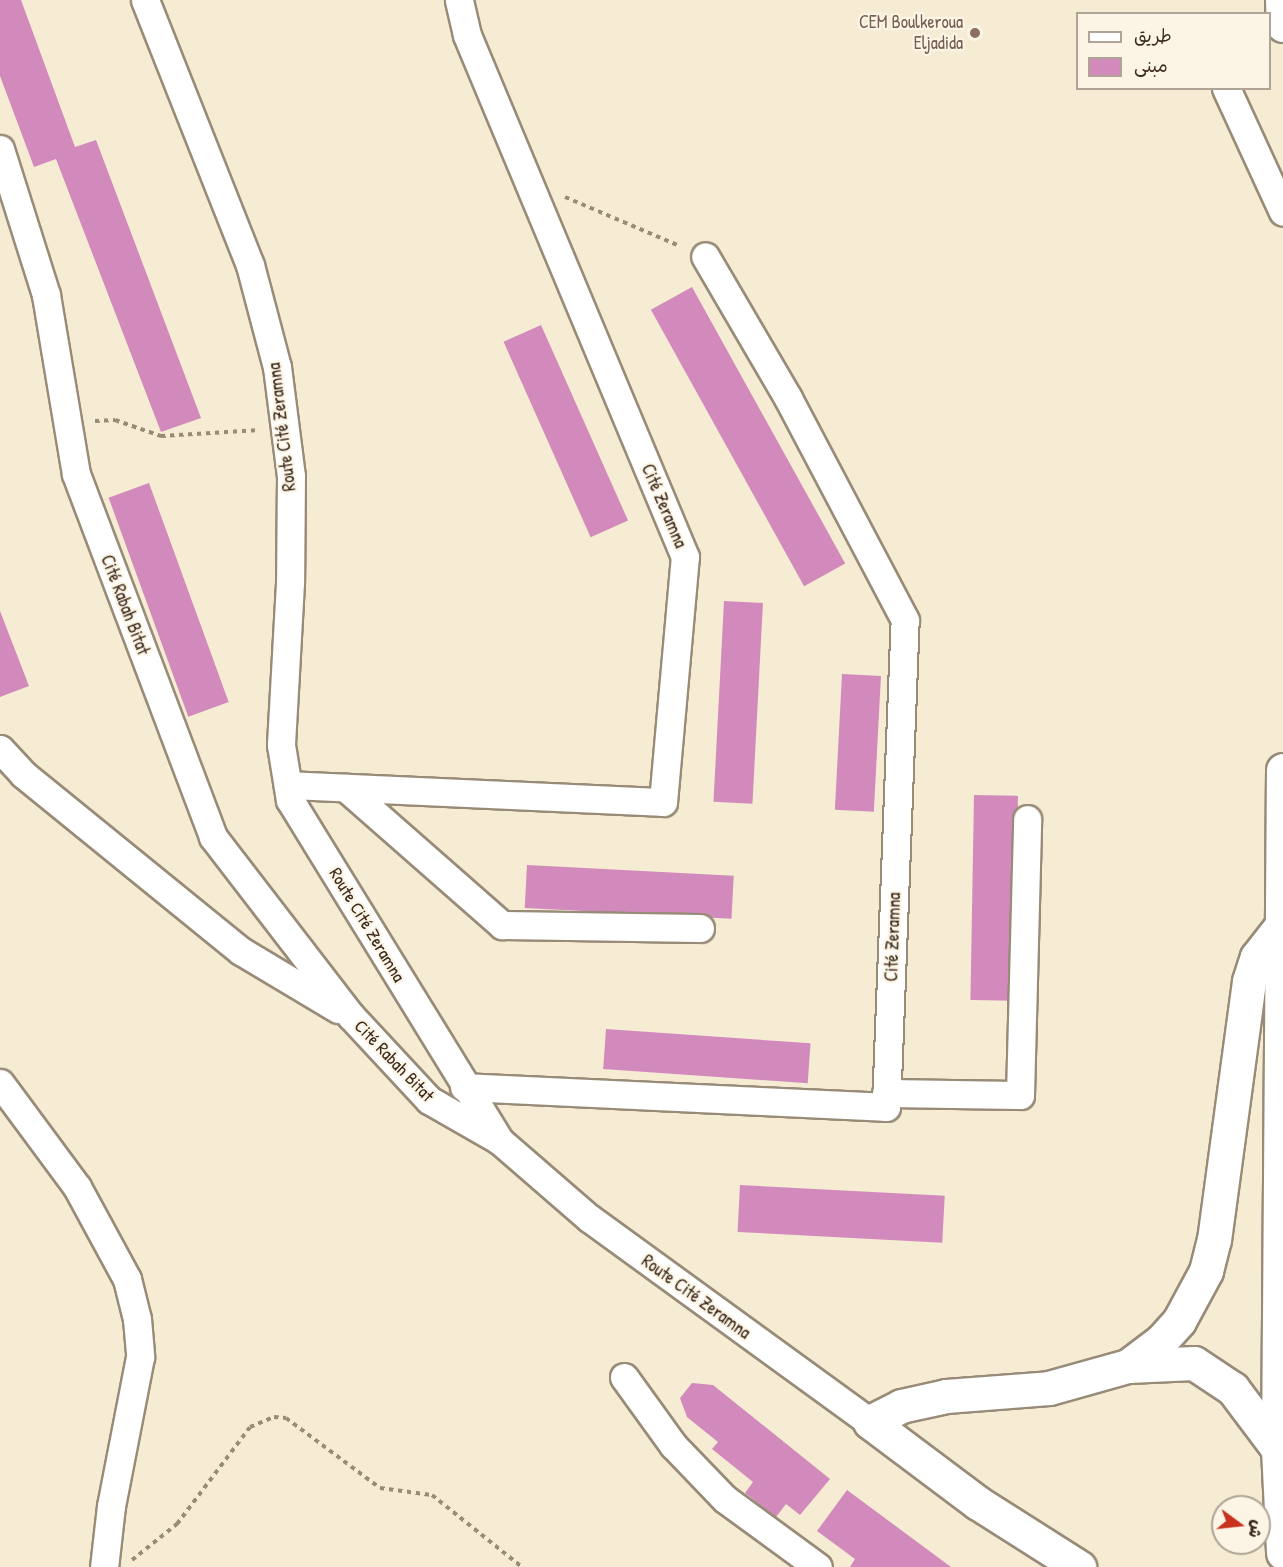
<!DOCTYPE html>
<html>
<head>
<meta charset="utf-8">
<style>
	body { margin:0 }
	#map { position:relative; width:1283px; height:1567px; overflow:hidden; background:#f5ecd3; font-family:"Patrick Hand","Playpen Sans Arabic",sans-serif }
	div>[style] { position:absolute }
	.building>* { inset:0; background:#d28abc; transform-origin:0 0 }
	.path>* { height:4px; margin-top:-2px; transform-origin:0; background:repeating-linear-gradient(90deg,#988b78 0 4.5px,transparent 0 9px) }
	.roads { filter:drop-shadow(2px 0 #988b78) drop-shadow(-2px 0 #988b78) drop-shadow(0 2px #988b78) drop-shadow(0 -2px #988b78) }
	.minor>* { height:27px; margin:-13.5px; padding:0 13.5px; transform-origin:13.5px; border-radius:13.5px; background:#fff }
	.major>* { height:33px; margin:-16.5px; padding:0 16.5px; transform-origin:16.5px; border-radius:16.5px; background:#fff }
	.highway>* { height:33px; margin:-16.5px; padding:0 16.5px; transform-origin:16.5px; border-radius:16.5px; background:#fff }
	.dots>* { width:16px; height:16px; translate:-50% -50%; box-sizing:border-box; border:3px solid #fcf5e5; border-radius:50% }
	span { translate:-50% -50%; white-space:nowrap; text-align:center; line-height:1.15; -webkit-text-stroke:4.5px #fcf5e5; paint-order:stroke }
	.education-label { font-size:18px; color:#785e54 }
	.right { translate:-100% -50%; text-align:right }
	.street-label { font-size:18px; color:#3b2a1e }
	.legend { position:absolute; left:1076px; top:12px; width:195px; height:78px; box-sizing:border-box; background:#fcf5e5; border:2px solid #afa495; margin:0; padding:8px 10px; list-style:none; font-size:18px; color:#3b2a1e }
	.legend li { display:flex; align-items:center; gap:12px; height:30px }
	.legend b { width:30px; border:2px solid #afa495 }
	.north { position:absolute; left:1211px; top:1495px; width:60px; height:60px; box-sizing:border-box; background:#fcf5e5; border:2px solid #afa495; border-radius:50%; rotate:105deg; font-size:16px; font-weight:700; line-height:24px; text-align:center; color:#3b2a1e }
	.north::after { content:''; display:block; margin:auto; width:21px; height:27px; background:#c8321e; clip-path:polygon(50% 0,100% 100%,50% 72%,0 100%) }
</style>
</head>
<body>
<div id="map">
	<div class="building">
		<div style="clip-path:polygon(0 0,21px 0,75px 147px,96px 140px,201px 418px,161px 432px,56px 159px,34px 167px,0 76px)"></div>
		<div style="left:692px;top:287px;width:316px;height:47px;rotate:61deg"></div>
		<div style="left:541px;top:325px;width:214px;height:41px;rotate:66deg"></div>
		<div style="left:149px;top:483px;width:233px;height:43px;rotate:70deg"></div>
		<div style="left:724px;top:601px;width:39px;height:201px;rotate:3deg"></div>
		<div style="clip-path:polygon(0 611px,29px 686px,0 697px)"></div>
		<div style="left:842px;top:674px;width:39px;height:136px;rotate:3deg"></div>
		<div style="left:974px;top:795px;width:44px;height:205px;rotate:1deg"></div>
		<div style="left:527px;top:865px;width:207px;height:43px;rotate:3deg"></div>
		<div style="left:606px;top:1029px;width:205px;height:40px;rotate:4deg"></div>
		<div style="left:740px;top:1185px;width:205px;height:47px;rotate:3deg"></div>
		<div style="clip-path:polygon(692px 1383px,713px 1385px,830px 1479px,800px 1515px,786px 1504px,776px 1517px,745px 1493px,753px 1482px,712px 1449px,718px 1442px,687px 1417px,680px 1398px)"></div>
		<div style="clip-path:polygon(847px 1490px,951px 1567px,850px 1567px,855px 1559px,817px 1531px)"></div>
	</div>
	<div class="path">
		<div style="left:565px;top:197px;width:125px;rotate:23.1deg"></div>
		<div style="left:95px;top:421px;width:20px;rotate:-3deg"></div>
		<div style="left:115px;top:420px;width:49px;rotate:19.2deg"></div>
		<div style="left:161px;top:436px;width:97px;rotate:-3.5deg"></div>
		<div style="left:132px;top:1560px;width:58px;rotate:-38.7deg"></div>
		<div style="left:177px;top:1524px;width:121px;rotate:-53deg"></div>
		<div style="left:250px;top:1427px;width:26px;rotate:-23deg"></div>
		<div style="left:274px;top:1417px;width:12px;rotate:5deg"></div>
		<div style="left:286px;top:1418px;width:117px;rotate:36.7deg"></div>
		<div style="left:380px;top:1488px;width:52px;rotate:7.7deg"></div>
		<div style="left:432px;top:1495px;width:115px;rotate:38.7deg"></div>
	</div>
	<div class="roads">
		<div class="minor">
			<div style="left:145px;top:0;width:285px;rotate:68.4deg"></div>
			<div style="left:250px;top:265px;width:106px;rotate:75.2deg"></div>
			<div style="left:277px;top:367px;width:110px;rotate:82.7deg"></div>
			<div style="left:291px;top:476px;width:107px;rotate:90.5deg"></div>
			<div style="left:290px;top:583px;width:162px;rotate:93.2deg"></div>
			<div style="left:281px;top:745px;width:56px;rotate:80.7deg"></div>
			<div style="left:290px;top:800px;width:400px;rotate:58.4deg"></div>
			<div style="left:500px;top:1141px;width:118px;rotate:40.9deg"></div>
			<div style="left:589px;top:1218px;width:347px;rotate:36deg"></div>
			<div style="left:1226px;top:88px;width:136px;rotate:65.3deg"></div>
			<div style="left:0;top:149px;width:153px;rotate:72.5deg"></div>
			<div style="left:46px;top:295px;width:181px;rotate:80.5deg"></div>
			<div style="left:76px;top:474px;width:388px;rotate:69.3deg"></div>
			<div style="left:213px;top:837px;width:226px;rotate:52.4deg"></div>
			<div style="left:351px;top:1016px;width:115px;rotate:47.1deg"></div>
			<div style="left:429px;top:1100px;width:78px;rotate:29.8deg"></div>
			<div style="left:0;top:749px;width:34px;rotate:47deg"></div>
			<div style="left:23px;top:774px;width:281px;rotate:39.1deg"></div>
			<div style="left:241px;top:951px;width:113px;rotate:30.9deg"></div>
			<div style="left:288px;top:785px;width:375px;rotate:2.6deg"></div>
			<div style="left:663px;top:802px;width:246px;rotate:-84.9deg"></div>
			<div style="left:685px;top:557px;width:566px;rotate:-112.67deg"></div>
			<div style="left:467px;top:35px;width:36px;rotate:-103deg"></div>
			<div style="left:346px;top:788px;width:208px;rotate:41.3deg"></div>
			<div style="left:502px;top:925px;width:198px;rotate:0.9deg"></div>
			<div style="left:0;top:1083px;width:129px;rotate:53.5deg"></div>
			<div style="left:77px;top:1187px;width:105px;rotate:61.5deg"></div>
			<div style="left:127px;top:1279px;width:41px;rotate:76deg"></div>
			<div style="left:137px;top:1319px;width:38px;rotate:85deg"></div>
			<div style="left:140px;top:1357px;width:152px;rotate:101deg"></div>
			<div style="left:111px;top:1506px;width:61px;rotate:96.5deg"></div>
			<div style="left:464px;top:1087px;width:422px;rotate:2.7deg"></div>
			<div style="left:886px;top:1107px;width:487px;rotate:-87.8deg"></div>
			<div style="left:905px;top:620px;width:251px;rotate:-117.8deg"></div>
			<div style="left:788px;top:398px;width:164px;rotate:-120.3deg"></div>
			<div style="left:886px;top:1093px;width:134px;rotate:0.9deg"></div>
			<div style="left:1020px;top:1095px;width:276px;rotate:-88.5deg"></div>
			<div style="left:624px;top:1377px;width:84px;rotate:54.2deg"></div>
			<div style="left:673px;top:1445px;width:75px;rotate:46.1deg"></div>
			<div style="left:725px;top:1499px;width:115px;rotate:36.2deg"></div>
		</div>
		<div class="major">
			<div style="left:870px;top:1422px;width:135px;rotate:36.9deg"></div>
			<div style="left:978px;top:1503px;width:120px;rotate:32.4deg"></div>
		</div>
		<div class="highway">
			<div style="left:1282px;top:0;width:25px;rotate:88deg"></div>
			<div style="left:1283px;top:770px;width:679px;rotate:90.42deg"></div>
			<div style="left:1278px;top:1449px;width:104px;rotate:87.2deg"></div>
			<div style="left:1128px;top:1366px;width:41px;rotate:-37.1deg"></div>
			<div style="left:1161px;top:1341px;width:27px;rotate:-48deg"></div>
			<div style="left:1179px;top:1321px;width:57px;rotate:-61.6deg"></div>
			<div style="left:1206px;top:1271px;width:32px;rotate:-76deg"></div>
			<div style="left:1214px;top:1240px;width:261px;rotate:-82.3deg"></div>
			<div style="left:1249px;top:981px;width:25px;rotate:-72deg"></div>
			<div style="left:1257px;top:957px;width:37px;rotate:-52deg"></div>
			<div style="left:870px;top:1422px;width:35px;rotate:-27deg"></div>
			<div style="left:901px;top:1406px;width:46px;rotate:-12.5deg"></div>
			<div style="left:946px;top:1396px;width:103px;rotate:-4.4deg"></div>
			<div style="left:1049px;top:1388px;width:82px;rotate:-15.6deg"></div>
			<div style="left:1128px;top:1366px;width:66px;rotate:-2.6deg"></div>
			<div style="left:1194px;top:1363px;width:47px;rotate:33.7deg"></div>
			<div style="left:1233px;top:1389px;width:75px;rotate:53.1deg"></div>
		</div>
	</div>
	<div class="dots">
		<div style="left:975px;top:33px;background:#8d6e63"></div>
	</div>
	<div class="education-label">
		<span class="right" style="left:963px;top:33px">CEM Boulkeroua<br>Eljadida</span>
	</div>
	<div class="street-label">
		<span style="left:282px;top:427px;rotate:-97deg">Route Cité Zeramna</span>
		<span style="left:664px;top:506px;rotate:67deg">Cité Zeramna</span>
		<span style="left:125px;top:605px;rotate:69deg">Cité Rabah Bitat</span>
		<span style="left:367px;top:925px;rotate:59deg">Route Cité Zeramna</span>
		<span style="left:893px;top:937px;rotate:-88deg">Cité Zeramna</span>
		<span style="left:394px;top:1061px;rotate:46deg">Cité Rabah Bitat</span>
		<span style="left:696px;top:1297px;rotate:36deg">Route Cité Zeramna</span>
	</div>
	<ul class="legend">
	<li><b style="height:8px;background:#fff"></b>طريق</li>
	<li><b style="height:16px;background:#d28abc"></b>مبنى</li>
	</ul>
	<div class="north">ش</div>
</div>
</body>
</html>
